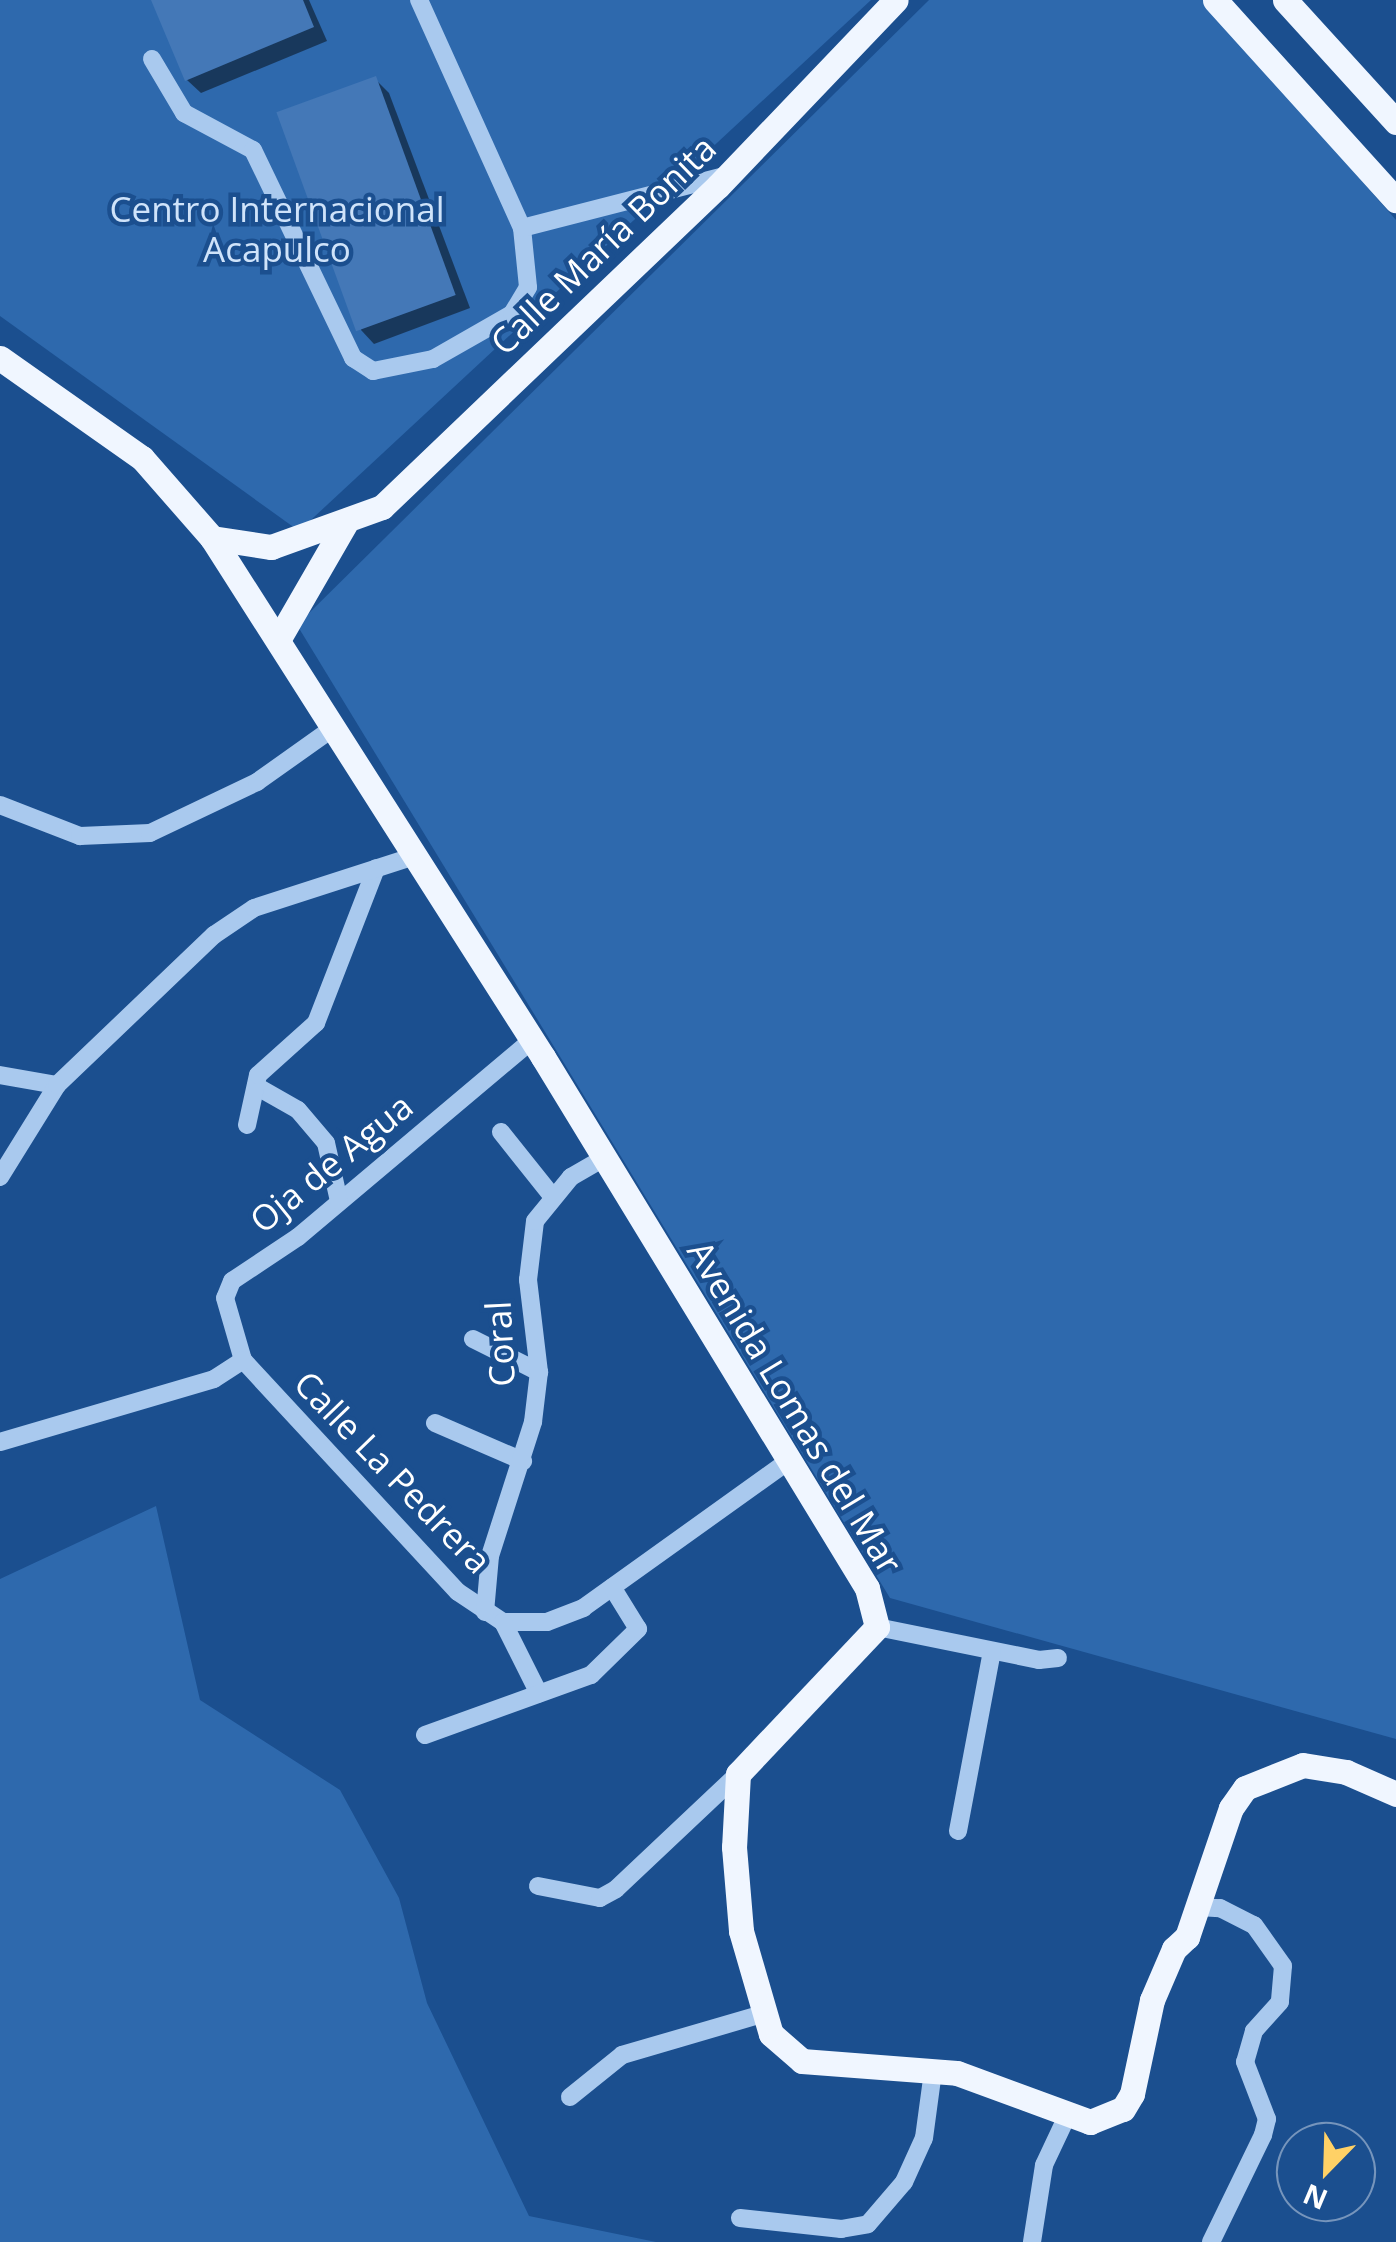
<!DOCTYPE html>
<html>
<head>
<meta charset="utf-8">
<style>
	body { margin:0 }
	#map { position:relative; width:1396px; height:2242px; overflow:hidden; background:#1b4f8f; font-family:"Open Sans",sans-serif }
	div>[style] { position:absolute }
	.green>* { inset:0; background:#2e69ad }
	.shadow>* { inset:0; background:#0007 }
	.building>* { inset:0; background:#4478b7; transform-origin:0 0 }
	.minor>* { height:18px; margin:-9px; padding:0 9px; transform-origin:9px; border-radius:9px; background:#a9c9ee }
	.major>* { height:25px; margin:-12.5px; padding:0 12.5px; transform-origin:12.5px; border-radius:12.5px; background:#f0f6ff }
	span { translate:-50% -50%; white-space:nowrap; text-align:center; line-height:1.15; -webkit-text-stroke:9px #1b4f8f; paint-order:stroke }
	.park-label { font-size:35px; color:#cfe3fa }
	.street-label { font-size:35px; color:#fff }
	.north { position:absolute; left:1276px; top:2122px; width:100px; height:100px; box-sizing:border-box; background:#1b4f8f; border:2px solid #7695bc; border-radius:50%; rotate:203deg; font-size:28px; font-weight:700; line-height:40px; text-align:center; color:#fff }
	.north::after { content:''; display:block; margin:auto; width:35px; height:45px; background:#ffd166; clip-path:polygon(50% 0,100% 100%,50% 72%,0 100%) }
</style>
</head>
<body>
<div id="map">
	<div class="green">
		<div style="clip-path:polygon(0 0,871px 0,299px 531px,0 316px)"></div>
		<div style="clip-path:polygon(929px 0,1203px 0,1396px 220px,1396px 1739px,890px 1598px,297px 625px)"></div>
		<div style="clip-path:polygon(156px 1506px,200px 1700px,340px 1790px,399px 1898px,427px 2003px,529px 2216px,656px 2242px,0 2242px,0 1579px)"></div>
	</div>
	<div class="shadow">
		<div style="clip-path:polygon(153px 0,309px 0,327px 41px,201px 93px,187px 80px)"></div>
		<div style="clip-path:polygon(375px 79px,389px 93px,470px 308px,374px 344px,361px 330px)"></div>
	</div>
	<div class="building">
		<div style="clip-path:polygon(151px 0,303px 0,314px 27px,185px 81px)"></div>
		<div style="left:376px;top:76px;width:233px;height:106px;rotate:70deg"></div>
	</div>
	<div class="minor">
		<div style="left:152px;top:59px;width:63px;rotate:59.3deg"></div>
		<div style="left:184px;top:113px;width:78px;rotate:28.2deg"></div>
		<div style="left:253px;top:150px;width:231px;rotate:64.3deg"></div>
		<div style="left:353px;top:358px;width:24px;rotate:33deg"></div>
		<div style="left:373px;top:371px;width:61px;rotate:-11.3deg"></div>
		<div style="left:433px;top:359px;width:91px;rotate:-29.7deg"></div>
		<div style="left:512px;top:314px;width:31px;rotate:-59deg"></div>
		<div style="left:528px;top:287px;width:59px;rotate:-95.8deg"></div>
		<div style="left:522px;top:228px;width:250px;rotate:-114.3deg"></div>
		<div style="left:522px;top:228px;width:210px;rotate:-14.4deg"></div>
		<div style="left:0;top:805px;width:86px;rotate:21.2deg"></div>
		<div style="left:80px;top:836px;width:70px;rotate:-2.5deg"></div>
		<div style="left:150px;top:833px;width:119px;rotate:-25.5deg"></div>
		<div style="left:257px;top:782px;width:93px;rotate:-35.4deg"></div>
		<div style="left:532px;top:1040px;width:306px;rotate:139.9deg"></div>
		<div style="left:298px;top:1237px;width:79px;rotate:146.3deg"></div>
		<div style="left:232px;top:1281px;width:18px;rotate:112deg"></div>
		<div style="left:225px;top:1298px;width:65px;rotate:73.8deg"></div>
		<div style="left:243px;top:1360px;width:316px;rotate:47.2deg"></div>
		<div style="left:458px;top:1592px;width:54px;rotate:33.7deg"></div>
		<div style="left:503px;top:1622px;width:44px"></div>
		<div style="left:547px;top:1622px;width:39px;rotate:-21deg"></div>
		<div style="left:583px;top:1608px;width:251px;rotate:-35.6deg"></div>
		<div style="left:0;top:1075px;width:58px;rotate:10deg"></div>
		<div style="left:256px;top:1086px;width:48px;rotate:29.7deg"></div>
		<div style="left:298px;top:1110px;width:43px;rotate:49.7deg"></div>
		<div style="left:326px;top:1143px;width:59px;rotate:77.4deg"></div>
		<div style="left:247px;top:1125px;width:51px;rotate:-77.6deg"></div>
		<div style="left:258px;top:1075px;width:78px;rotate:-41.9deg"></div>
		<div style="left:316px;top:1023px;width:166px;rotate:-68.8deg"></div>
		<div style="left:501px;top:1132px;width:82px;rotate:51.4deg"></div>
		<div style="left:0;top:1177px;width:108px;rotate:-58.2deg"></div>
		<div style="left:57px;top:1085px;width:217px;rotate:-43.7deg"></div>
		<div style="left:214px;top:935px;width:48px;rotate:-34deg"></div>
		<div style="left:254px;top:908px;width:169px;rotate:-17.9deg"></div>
		<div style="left:473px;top:1339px;width:74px;rotate:26.6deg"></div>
		<div style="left:435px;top:1423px;width:96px;rotate:23.4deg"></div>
		<div style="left:0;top:1442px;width:223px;rotate:-16.4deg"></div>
		<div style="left:214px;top:1379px;width:35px;rotate:-33deg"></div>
		<div style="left:485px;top:1612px;width:56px;rotate:-84.9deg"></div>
		<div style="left:490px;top:1556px;width:141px;rotate:-72.2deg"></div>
		<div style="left:533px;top:1422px;width:50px;rotate:-83.2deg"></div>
		<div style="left:539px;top:1372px;width:93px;rotate:-96.8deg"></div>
		<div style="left:528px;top:1280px;width:59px;rotate:-83.2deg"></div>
		<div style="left:535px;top:1221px;width:57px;rotate:-50.7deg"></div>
		<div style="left:571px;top:1177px;width:38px;rotate:-30deg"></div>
		<div style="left:503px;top:1622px;width:80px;rotate:63.4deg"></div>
		<div style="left:877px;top:1627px;width:165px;rotate:11.5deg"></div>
		<div style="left:1039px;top:1660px;width:19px;rotate:-6deg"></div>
		<div style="left:425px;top:1735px;width:177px;rotate:-19.9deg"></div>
		<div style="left:591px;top:1675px;width:66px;rotate:-44.4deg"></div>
		<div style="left:638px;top:1629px;width:49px;rotate:-121.8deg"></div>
		<div style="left:958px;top:1831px;width:183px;rotate:-79.3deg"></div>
		<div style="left:538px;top:1886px;width:63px;rotate:11deg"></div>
		<div style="left:600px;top:1898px;width:18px;rotate:-29deg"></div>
		<div style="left:616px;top:1889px;width:168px;rotate:-43.3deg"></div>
		<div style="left:1198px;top:1907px;width:22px;rotate:3deg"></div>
		<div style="left:1220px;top:1908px;width:38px;rotate:27deg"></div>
		<div style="left:1254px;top:1925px;width:50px;rotate:54.7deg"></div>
		<div style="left:1283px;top:1966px;width:36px;rotate:95deg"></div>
		<div style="left:1280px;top:2002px;width:39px;rotate:132deg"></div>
		<div style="left:1254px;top:2031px;width:32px;rotate:106deg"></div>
		<div style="left:1245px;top:2062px;width:61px;rotate:68.9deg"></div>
		<div style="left:1267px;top:2119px;width:16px;rotate:104deg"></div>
		<div style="left:1263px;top:2135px;width:119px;rotate:115.9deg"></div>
		<div style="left:570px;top:2097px;width:67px;rotate:-38.9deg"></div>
		<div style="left:622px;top:2055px;width:146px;rotate:-16.3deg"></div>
		<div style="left:740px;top:2218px;width:102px;rotate:6.2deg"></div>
		<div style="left:841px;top:2229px;width:27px;rotate:-10deg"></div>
		<div style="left:868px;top:2224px;width:55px;rotate:-49.4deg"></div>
		<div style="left:904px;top:2182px;width:48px;rotate:-65.6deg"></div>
		<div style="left:924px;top:2138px;width:68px;rotate:-82.3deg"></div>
		<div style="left:1032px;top:2242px;width:78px;rotate:-81.1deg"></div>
		<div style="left:1044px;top:2165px;width:56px;rotate:-64.8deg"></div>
	</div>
	<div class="major">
		<div style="left:1215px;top:0;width:270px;rotate:47.9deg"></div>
		<div style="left:1285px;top:0;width:165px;rotate:47.7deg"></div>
		<div style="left:0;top:358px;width:174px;rotate:35.2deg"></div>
		<div style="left:142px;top:458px;width:106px;rotate:48.8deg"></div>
		<div style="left:212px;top:538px;width:616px;rotate:57.47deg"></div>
		<div style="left:543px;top:1057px;width:622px;rotate:58.61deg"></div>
		<div style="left:867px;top:1588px;width:40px;rotate:75.6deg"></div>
		<div style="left:877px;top:1627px;width:202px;rotate:133.4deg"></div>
		<div style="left:738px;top:1774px;width:73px;rotate:93.1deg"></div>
		<div style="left:734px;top:1847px;width:84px;rotate:85.2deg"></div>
		<div style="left:741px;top:1931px;width:107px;rotate:73.8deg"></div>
		<div style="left:771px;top:2034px;width:41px;rotate:41.1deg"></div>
		<div style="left:802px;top:2061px;width:155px;rotate:4.4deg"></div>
		<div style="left:957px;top:2073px;width:142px;rotate:20.2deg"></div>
		<div style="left:1090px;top:2122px;width:35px;rotate:-22deg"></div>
		<div style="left:1123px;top:2109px;width:17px;rotate:-59deg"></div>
		<div style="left:1132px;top:2094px;width:96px;rotate:-78deg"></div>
		<div style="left:1152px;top:2000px;width:56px;rotate:-66.7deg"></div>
		<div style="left:1174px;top:1949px;width:18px;rotate:-43deg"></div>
		<div style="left:1187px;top:1937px;width:136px;rotate:-71.2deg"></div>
		<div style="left:1231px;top:1808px;width:24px;rotate:-55deg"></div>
		<div style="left:1245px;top:1788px;width:62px;rotate:-21.6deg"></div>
		<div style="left:1303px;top:1765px;width:44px;rotate:9.2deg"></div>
		<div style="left:1346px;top:1772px;width:55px;rotate:23.7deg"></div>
		<div style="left:212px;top:538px;width:60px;rotate:8.7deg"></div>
		<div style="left:271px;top:547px;width:118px;rotate:-19.8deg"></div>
		<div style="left:382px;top:507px;width:465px;rotate:-43.7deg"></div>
		<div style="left:718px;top:186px;width:257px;rotate:-46.3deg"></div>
		<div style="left:278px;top:640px;width:134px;rotate:-60deg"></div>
	</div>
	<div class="park-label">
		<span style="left:277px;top:229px">Centro Internacional<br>Acapulco</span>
	</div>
	<div class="street-label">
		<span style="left:603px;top:245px;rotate:-44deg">Calle María Bonita</span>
		<span style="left:331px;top:1163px;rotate:-39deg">Oja de Agua</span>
		<span style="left:500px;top:1344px;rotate:-93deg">Coral</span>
		<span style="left:795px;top:1407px;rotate:59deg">Avenida Lomas del Mar</span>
		<span style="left:393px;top:1472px;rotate:46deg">Calle La Pedrera</span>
	</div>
	<div class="north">N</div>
</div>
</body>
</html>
